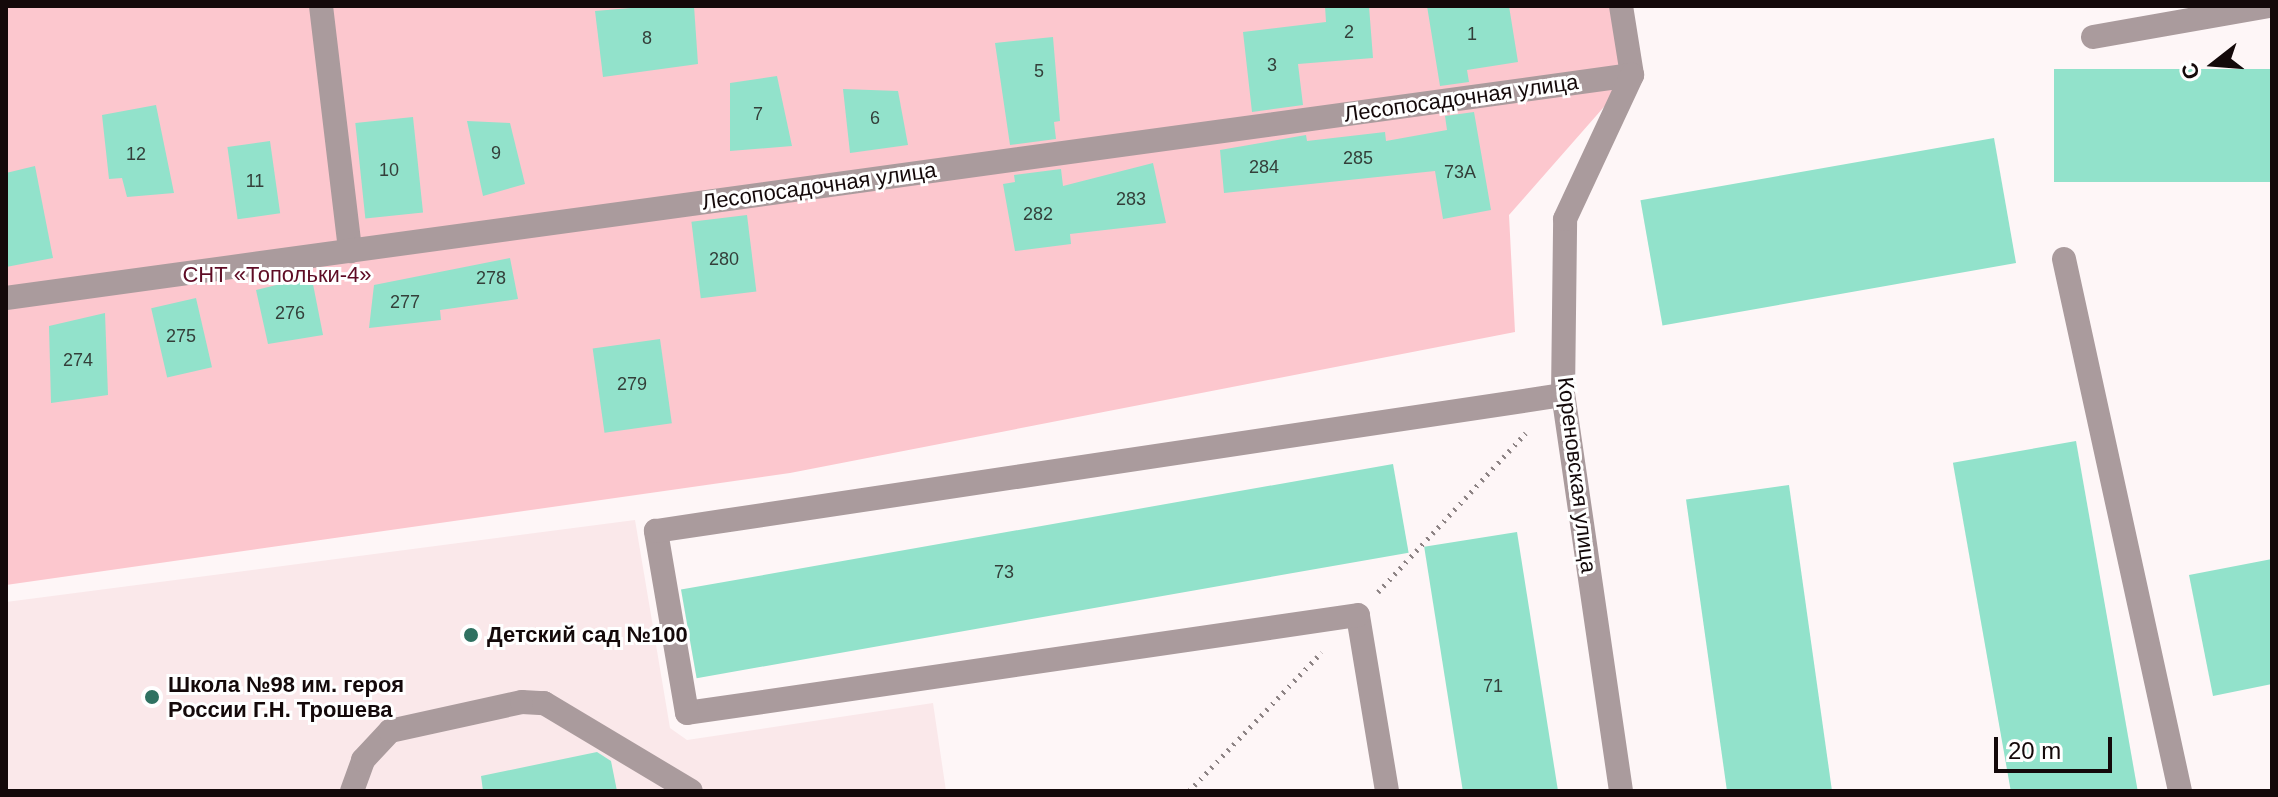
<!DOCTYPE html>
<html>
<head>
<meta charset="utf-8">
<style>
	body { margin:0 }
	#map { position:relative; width:2278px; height:797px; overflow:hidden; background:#fef6f7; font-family:Arial,sans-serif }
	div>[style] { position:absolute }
	.built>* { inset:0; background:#fae8ea }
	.green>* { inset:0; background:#fcc7ce }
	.building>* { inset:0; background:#92e2cb; transform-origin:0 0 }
	.path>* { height:5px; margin-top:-2.5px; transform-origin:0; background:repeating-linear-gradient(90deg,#8d8384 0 2px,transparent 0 8px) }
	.minor>* { height:24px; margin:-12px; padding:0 12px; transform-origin:12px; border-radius:12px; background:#aa9b9d }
	.dots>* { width:22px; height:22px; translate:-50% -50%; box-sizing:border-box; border:4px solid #fff; border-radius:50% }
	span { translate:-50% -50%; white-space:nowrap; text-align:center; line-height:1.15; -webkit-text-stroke:6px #fff; paint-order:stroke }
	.number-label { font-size:18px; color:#343f3a }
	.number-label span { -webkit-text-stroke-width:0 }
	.street-label { font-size:22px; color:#14090a }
	.park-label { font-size:22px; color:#5f0c25 }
	.poi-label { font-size:22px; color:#14090a; font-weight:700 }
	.left { translate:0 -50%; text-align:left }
	.frame { position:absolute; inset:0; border:8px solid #14090a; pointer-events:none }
	.north { position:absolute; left:2174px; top:24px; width:80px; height:80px; -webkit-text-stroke:6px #fff; paint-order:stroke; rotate:253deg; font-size:22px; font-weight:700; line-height:32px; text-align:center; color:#14090a }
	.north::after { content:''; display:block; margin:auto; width:28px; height:36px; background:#14090a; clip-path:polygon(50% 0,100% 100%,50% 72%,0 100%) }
	.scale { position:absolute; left:1994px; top:737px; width:118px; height:36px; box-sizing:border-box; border:4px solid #14090a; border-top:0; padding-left:10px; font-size:24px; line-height:28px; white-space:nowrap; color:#14090a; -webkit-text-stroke:6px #fff; paint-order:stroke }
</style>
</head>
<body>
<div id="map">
	<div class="built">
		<div style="clip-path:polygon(635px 520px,670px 728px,687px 740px,933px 703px,946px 791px,6px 791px,6px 602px)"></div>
	</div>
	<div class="green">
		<div style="clip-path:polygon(6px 6px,1624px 6px,1632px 75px,1509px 215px,1515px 332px,790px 473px,6px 585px)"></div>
	</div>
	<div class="building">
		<div style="clip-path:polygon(655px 6px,694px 6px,698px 64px,603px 77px,595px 11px)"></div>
		<div style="clip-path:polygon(1325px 6px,1369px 6px,1373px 58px,1298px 64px,1303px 105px,1252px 112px,1243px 32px,1326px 22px)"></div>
		<div style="clip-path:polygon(1427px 6px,1509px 6px,1518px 62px,1467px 70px,1469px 82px,1440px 86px)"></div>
		<div style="clip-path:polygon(1053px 37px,1060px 121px,1054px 122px,1056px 139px,1010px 145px,995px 43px)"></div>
		<div style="left:2272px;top:69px;width:113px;height:218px;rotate:90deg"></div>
		<div style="clip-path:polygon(777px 76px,792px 146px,730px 151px,730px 83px)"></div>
		<div style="clip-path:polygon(843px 89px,898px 91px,908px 145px,850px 153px)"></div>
		<div style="clip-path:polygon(156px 105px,174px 193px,127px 197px,122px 178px,109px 179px,102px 115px)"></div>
		<div style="clip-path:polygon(1474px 112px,1491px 210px,1443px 219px,1435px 171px,1224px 193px,1220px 150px,1306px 135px,1307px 141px,1385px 132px,1386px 141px,1447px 130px,1445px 116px)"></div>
		<div style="left:413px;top:117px;width:96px;height:58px;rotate:84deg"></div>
		<div style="clip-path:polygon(467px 121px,510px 123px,525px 184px,483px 196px)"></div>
		<div style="left:1994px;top:138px;width:127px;height:359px;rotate:80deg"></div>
		<div style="left:270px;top:141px;width:73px;height:43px;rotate:82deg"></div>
		<div style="clip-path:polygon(1153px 163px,1166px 223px,1070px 234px,1071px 244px,1015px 251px,1003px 184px,1015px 182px,1014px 175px,1061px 169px,1063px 186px)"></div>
		<div style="clip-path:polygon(35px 166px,53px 258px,6px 267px,6px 173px)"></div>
		<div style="left:747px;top:215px;width:77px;height:56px;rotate:83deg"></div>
		<div style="clip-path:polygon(510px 258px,518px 299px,440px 310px,441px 320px,369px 328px,374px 285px)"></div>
		<div style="clip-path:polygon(301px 279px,312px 279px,323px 335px,268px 344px,256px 290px)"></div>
		<div style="left:196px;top:298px;width:71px;height:46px;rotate:77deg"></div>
		<div style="clip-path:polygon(105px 313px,108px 395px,51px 403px,49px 326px)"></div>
		<div style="left:660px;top:339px;width:85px;height:68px;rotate:82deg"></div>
		<div style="left:2076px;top:441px;width:355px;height:125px;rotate:80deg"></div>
		<div style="left:1393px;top:464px;width:90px;height:723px;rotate:80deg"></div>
		<div style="left:1789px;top:485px;width:309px;height:104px;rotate:82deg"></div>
		<div style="left:1517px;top:532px;width:262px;height:94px;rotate:81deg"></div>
		<div style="clip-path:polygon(2272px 559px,2272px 684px,2213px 696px,2189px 575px)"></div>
		<div style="clip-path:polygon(597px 752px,611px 761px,617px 791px,483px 791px,481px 776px)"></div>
	</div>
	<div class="path">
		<div style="left:1378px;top:592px;width:217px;rotate:-47.1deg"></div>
		<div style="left:1189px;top:791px;width:192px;rotate:-46.3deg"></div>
	</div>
	<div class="minor">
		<div style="left:321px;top:6px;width:247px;rotate:83.2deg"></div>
		<div style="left:1621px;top:6px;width:70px;rotate:80.9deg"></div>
		<div style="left:2093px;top:37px;width:179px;rotate:-10deg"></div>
		<div style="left:2064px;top:259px;width:544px;rotate:77.7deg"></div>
		<div style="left:6px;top:298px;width:1641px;rotate:-7.81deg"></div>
		<div style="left:352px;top:791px;width:33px;rotate:-70deg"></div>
		<div style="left:363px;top:760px;width:40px;rotate:-47deg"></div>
		<div style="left:390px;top:731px;width:135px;rotate:-12.4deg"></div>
		<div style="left:522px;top:702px;width:22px;rotate:3deg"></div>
		<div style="left:544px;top:703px;width:171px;rotate:30.9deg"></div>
		<div style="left:1387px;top:791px;width:178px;rotate:-99.4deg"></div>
		<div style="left:1358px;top:615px;width:678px;rotate:171.69deg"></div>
		<div style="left:687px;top:713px;width:185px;rotate:-99.7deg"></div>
		<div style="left:656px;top:531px;width:917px;rotate:-8.53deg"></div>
		<div style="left:1621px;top:791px;width:400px;rotate:-98.3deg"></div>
		<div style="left:1563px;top:395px;width:176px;rotate:-89.3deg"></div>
		<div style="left:1565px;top:219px;width:159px;rotate:-65deg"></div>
	</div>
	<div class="dots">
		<div style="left:471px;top:635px;background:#2f7161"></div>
		<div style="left:152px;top:697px;background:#2f7161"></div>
	</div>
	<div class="number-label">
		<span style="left:1349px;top:32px">2</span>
		<span style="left:1472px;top:34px">1</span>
		<span style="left:647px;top:38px">8</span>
		<span style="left:1272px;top:65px">3</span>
		<span style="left:1039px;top:71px">5</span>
		<span style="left:758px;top:114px">7</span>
		<span style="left:875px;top:118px">6</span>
		<span style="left:496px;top:153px">9</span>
		<span style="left:136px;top:154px">12</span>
		<span style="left:1358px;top:158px">285</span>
		<span style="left:1264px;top:167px">284</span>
		<span style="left:389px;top:170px">10</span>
		<span style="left:1460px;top:172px">73А</span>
		<span style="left:255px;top:181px">11</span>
		<span style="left:1131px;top:199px">283</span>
		<span style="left:1038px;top:214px">282</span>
		<span style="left:724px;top:259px">280</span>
		<span style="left:491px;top:278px">278</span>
		<span style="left:405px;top:302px">277</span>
		<span style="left:290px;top:313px">276</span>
		<span style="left:181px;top:336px">275</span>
		<span style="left:78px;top:360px">274</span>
		<span style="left:632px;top:384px">279</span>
		<span style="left:1004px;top:572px">73</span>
		<span style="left:1493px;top:686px">71</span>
	</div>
	<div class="street-label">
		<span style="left:1461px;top:98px;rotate:-8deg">Лесопосадочная улица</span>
		<span style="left:819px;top:186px;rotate:-8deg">Лесопосадочная улица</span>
		<span style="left:1577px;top:475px;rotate:83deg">Кореновская улица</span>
	</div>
	<div class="park-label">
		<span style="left:277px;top:275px">СНТ «Топольки-4»</span>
	</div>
	<div class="poi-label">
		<span class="left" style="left:487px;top:635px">Детский сад №100</span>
		<span class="left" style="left:168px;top:697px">Школа №98 им. героя<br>России Г.Н. Трошева</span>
	</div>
	<div class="frame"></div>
	<div class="north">С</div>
	<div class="scale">20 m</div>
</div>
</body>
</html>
